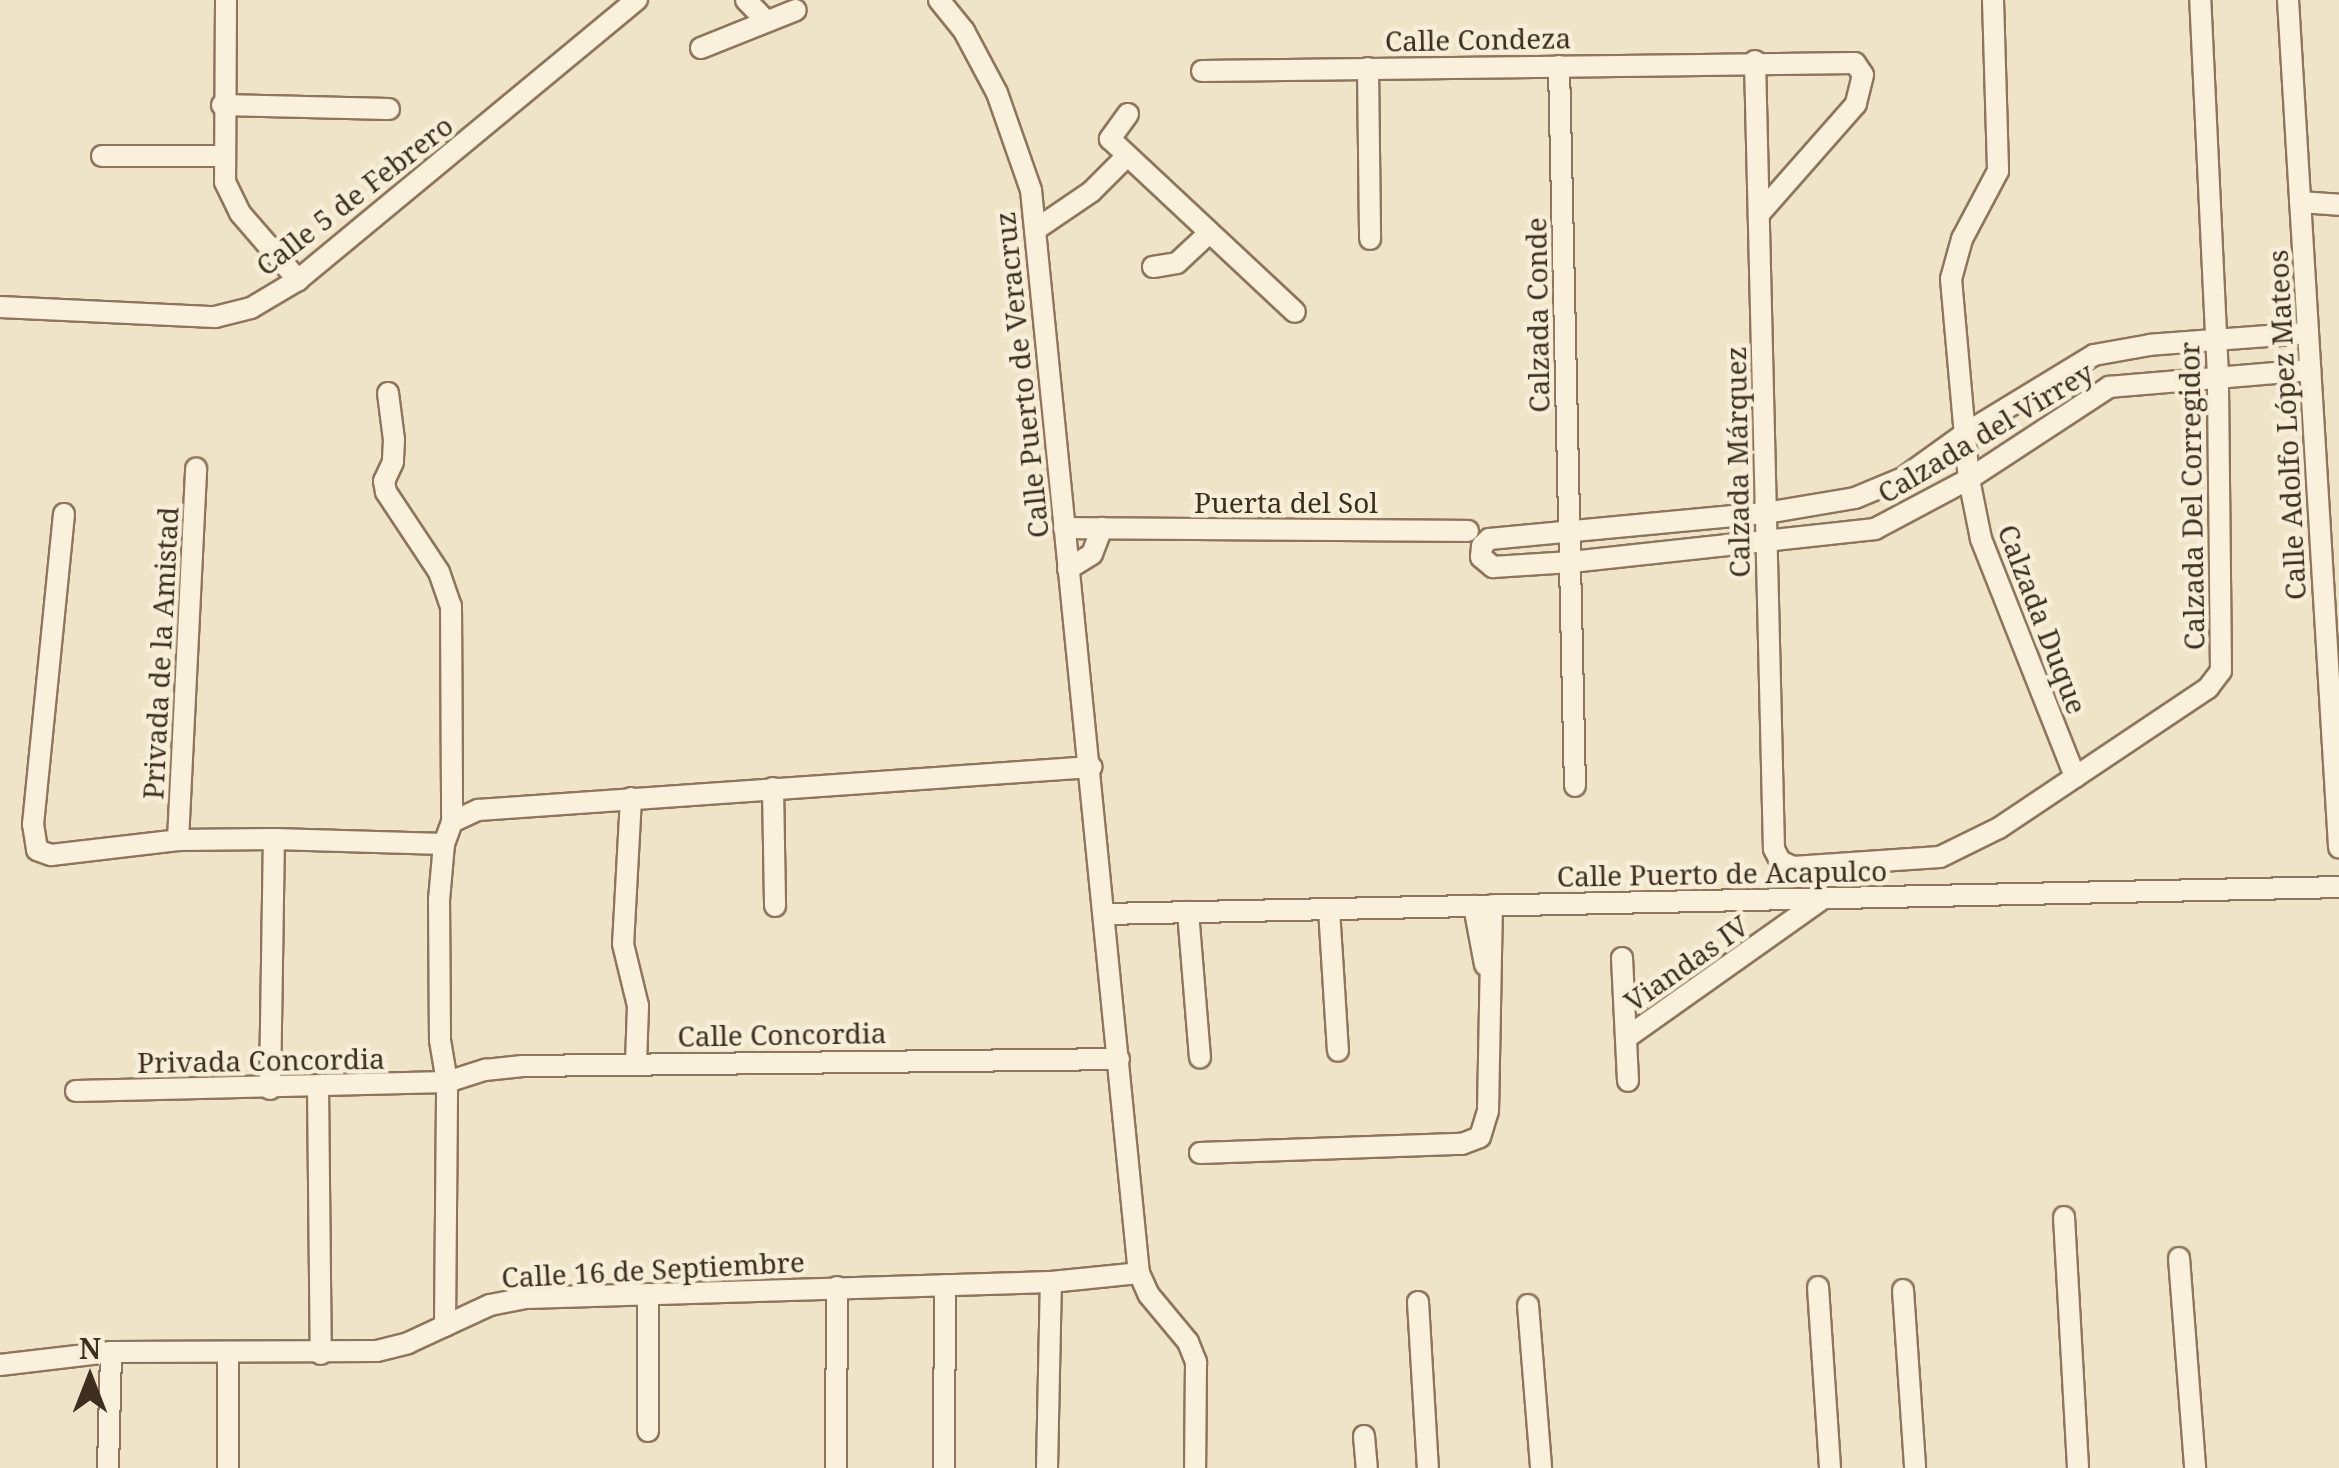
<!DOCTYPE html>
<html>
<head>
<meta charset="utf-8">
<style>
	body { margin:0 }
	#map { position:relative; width:2339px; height:1468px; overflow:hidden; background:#f0e4c8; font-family:"Noto Serif",serif }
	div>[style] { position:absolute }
	.roads { filter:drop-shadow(2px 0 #8d765c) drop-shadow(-2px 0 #8d765c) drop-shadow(0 2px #8d765c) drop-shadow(0 -2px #8d765c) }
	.minor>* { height:20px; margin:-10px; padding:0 10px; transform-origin:10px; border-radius:10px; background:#faf1dc }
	span { translate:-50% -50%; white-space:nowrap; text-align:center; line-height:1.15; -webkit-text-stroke:9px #f7eed8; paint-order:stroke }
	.street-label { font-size:28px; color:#3d2e20 }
	.north { position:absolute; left:40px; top:1328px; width:100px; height:100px; -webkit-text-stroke:8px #f7eed8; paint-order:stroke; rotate:0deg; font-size:28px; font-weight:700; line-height:40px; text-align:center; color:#3d2e20 }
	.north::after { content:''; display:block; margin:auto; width:35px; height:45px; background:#3d2e20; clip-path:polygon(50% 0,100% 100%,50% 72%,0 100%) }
</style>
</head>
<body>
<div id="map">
	<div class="roads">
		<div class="minor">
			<div style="left:226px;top:0;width:182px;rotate:90.3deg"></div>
			<div style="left:225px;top:182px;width:34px;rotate:64deg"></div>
			<div style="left:240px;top:213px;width:89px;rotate:49.1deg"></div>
			<div style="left:746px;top:0;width:29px;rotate:46deg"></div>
			<div style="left:939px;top:0;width:40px;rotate:51deg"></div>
			<div style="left:964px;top:31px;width:70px;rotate:62deg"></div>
			<div style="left:997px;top:93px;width:103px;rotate:70.7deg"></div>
			<div style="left:1031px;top:190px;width:1088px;rotate:84.31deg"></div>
			<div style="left:1139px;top:1273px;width:24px;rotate:66deg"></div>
			<div style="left:1149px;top:1295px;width:61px;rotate:50.3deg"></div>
			<div style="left:1188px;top:1342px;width:22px;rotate:68deg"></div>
			<div style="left:1196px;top:1362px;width:106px;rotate:90.5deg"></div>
			<div style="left:1993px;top:0;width:171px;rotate:88.3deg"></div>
			<div style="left:1998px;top:171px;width:77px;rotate:117.9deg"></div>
			<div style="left:1962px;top:239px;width:41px;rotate:105.4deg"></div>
			<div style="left:1951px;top:279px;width:201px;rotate:84.9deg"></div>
			<div style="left:1969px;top:479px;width:61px;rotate:78.7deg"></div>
			<div style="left:1981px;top:539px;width:256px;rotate:68.4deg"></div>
			<div style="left:2288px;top:0;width:849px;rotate:86.55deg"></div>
			<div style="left:701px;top:48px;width:102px;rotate:-21.8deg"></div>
			<div style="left:1755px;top:61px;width:788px;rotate:88.62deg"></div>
			<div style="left:1774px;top:849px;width:13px;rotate:63deg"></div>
			<div style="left:1780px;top:861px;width:14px;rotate:25deg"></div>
			<div style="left:1793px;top:867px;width:147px;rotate:-3.9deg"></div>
			<div style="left:1940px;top:857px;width:66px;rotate:-26.2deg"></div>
			<div style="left:1999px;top:828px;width:252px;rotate:-33.8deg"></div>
			<div style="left:2208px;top:688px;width:21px;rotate:-53deg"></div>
			<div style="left:2221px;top:671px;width:295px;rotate:-90.6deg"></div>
			<div style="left:2218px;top:376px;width:376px;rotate:-92.7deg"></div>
			<div style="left:1559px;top:66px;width:720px;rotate:88.73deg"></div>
			<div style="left:1368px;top:68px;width:171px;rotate:89.3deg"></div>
			<div style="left:1202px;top:71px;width:653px;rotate:-0.7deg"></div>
			<div style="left:1855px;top:63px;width:14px;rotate:56deg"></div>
			<div style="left:1863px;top:75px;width:30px;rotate:104deg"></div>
			<div style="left:1856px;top:104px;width:147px;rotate:131.4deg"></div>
			<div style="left:222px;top:105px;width:167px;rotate:1.4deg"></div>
			<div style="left:1128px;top:114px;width:31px;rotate:126deg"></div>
			<div style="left:1110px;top:139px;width:253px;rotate:43.1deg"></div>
			<div style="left:102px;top:156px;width:120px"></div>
			<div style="left:2300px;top:202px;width:39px;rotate:4deg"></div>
			<div style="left:1035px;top:230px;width:68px;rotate:-34.2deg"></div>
			<div style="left:1091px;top:192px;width:51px;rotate:-45deg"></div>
			<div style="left:1153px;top:267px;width:24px;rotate:-9deg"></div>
			<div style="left:1177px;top:263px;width:41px;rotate:-43deg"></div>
			<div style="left:0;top:307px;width:215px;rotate:2.7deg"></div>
			<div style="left:215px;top:317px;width:37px;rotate:-14deg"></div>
			<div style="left:251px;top:308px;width:55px;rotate:-30.8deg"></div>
			<div style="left:298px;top:280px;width:440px;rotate:-39.6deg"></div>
			<div style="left:2308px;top:333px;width:158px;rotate:175.7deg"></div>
			<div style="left:2150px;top:345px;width:57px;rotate:169.9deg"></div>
			<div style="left:2094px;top:355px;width:152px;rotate:148.7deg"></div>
			<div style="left:1964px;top:434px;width:75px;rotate:144.2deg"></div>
			<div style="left:1903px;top:478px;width:52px;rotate:157.4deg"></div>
			<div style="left:1855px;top:498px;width:91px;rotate:170.5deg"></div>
			<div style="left:1765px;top:513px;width:277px;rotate:174.6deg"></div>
			<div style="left:1489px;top:539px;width:10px;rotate:135deg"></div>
			<div style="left:1482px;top:546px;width:11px;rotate:95deg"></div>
			<div style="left:1481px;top:557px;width:16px;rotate:40deg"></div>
			<div style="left:1493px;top:567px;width:78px;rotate:-3.7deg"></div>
			<div style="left:1571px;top:562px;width:306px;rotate:-6.2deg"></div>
			<div style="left:1875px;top:529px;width:106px;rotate:-28deg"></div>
			<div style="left:1969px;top:479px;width:168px;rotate:-33.3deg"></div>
			<div style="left:2109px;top:387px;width:202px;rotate:-4.8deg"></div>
			<div style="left:388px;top:393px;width:47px;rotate:82.7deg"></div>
			<div style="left:394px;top:440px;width:22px;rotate:93deg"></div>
			<div style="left:393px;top:462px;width:21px;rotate:115deg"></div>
			<div style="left:384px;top:481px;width:11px;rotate:80deg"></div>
			<div style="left:386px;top:492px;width:96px;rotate:56.5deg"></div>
			<div style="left:439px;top:572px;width:36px;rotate:71deg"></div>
			<div style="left:451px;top:606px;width:216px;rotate:89.7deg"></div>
			<div style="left:64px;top:514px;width:312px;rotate:95.7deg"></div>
			<div style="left:33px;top:824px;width:26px;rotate:81deg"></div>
			<div style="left:37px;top:850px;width:15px;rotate:20deg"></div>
			<div style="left:51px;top:855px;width:128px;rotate:-6.7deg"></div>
			<div style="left:178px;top:840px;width:96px;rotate:-0.6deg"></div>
			<div style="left:274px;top:839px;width:170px;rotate:1.7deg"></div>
			<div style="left:1064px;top:528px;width:404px;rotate:0.4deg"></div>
			<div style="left:1068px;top:569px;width:28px;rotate:-32deg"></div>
			<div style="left:1092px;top:554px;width:28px;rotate:-69deg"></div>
			<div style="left:773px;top:788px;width:118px;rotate:89deg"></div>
			<div style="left:631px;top:798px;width:146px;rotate:93.1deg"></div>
			<div style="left:623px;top:944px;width:64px;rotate:76.4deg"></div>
			<div style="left:638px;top:1006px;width:57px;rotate:92deg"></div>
			<div style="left:178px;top:840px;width:372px;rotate:-87.2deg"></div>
			<div style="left:1474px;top:906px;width:60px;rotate:79.4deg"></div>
			<div style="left:1329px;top:909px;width:142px;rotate:86.4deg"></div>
			<div style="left:1188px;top:912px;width:146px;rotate:85.3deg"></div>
			<div style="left:1105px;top:914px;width:1234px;rotate:-1.25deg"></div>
			<div style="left:1622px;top:958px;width:123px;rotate:87.2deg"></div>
			<div style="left:1626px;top:1038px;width:242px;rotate:-35.3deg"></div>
			<div style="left:318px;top:1087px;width:267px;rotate:89.4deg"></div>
			<div style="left:270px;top:1089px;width:250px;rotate:-89.1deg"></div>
			<div style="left:76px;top:1091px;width:371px;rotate:-1.4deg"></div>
			<div style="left:447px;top:1082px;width:40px;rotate:-18deg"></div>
			<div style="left:485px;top:1070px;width:38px;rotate:-6deg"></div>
			<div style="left:523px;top:1066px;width:596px;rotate:-0.67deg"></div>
			<div style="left:1200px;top:1153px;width:262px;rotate:-2deg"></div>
			<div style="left:1462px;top:1144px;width:19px;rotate:-21deg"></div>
			<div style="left:1480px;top:1137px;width:27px;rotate:-73deg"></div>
			<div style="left:1488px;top:1111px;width:206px;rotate:-88.9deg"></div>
			<div style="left:2064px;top:1217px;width:251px;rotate:86.8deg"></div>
			<div style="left:2179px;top:1258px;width:211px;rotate:85.6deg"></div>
			<div style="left:1818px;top:1287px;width:181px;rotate:86.2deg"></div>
			<div style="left:1903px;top:1290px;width:178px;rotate:86.1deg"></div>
			<div style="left:648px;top:1294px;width:137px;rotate:90deg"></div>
			<div style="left:1418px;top:1302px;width:166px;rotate:86.6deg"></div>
			<div style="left:1528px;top:1305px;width:164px;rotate:85.4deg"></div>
			<div style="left:445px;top:1326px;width:244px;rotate:-89.5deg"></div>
			<div style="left:447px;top:1082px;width:43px;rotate:-99.5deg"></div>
			<div style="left:440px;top:1040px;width:140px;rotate:-90.4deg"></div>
			<div style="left:439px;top:900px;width:56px;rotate:-84.9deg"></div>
			<div style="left:444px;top:844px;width:23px;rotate:-70deg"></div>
			<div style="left:452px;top:822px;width:29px;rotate:-25deg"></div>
			<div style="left:478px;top:810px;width:615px;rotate:-4.01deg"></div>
			<div style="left:0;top:1365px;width:112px;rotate:-6.7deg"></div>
			<div style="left:111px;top:1352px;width:266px;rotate:-0.2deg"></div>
			<div style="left:377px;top:1351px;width:32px;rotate:-14deg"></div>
			<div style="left:408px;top:1343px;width:90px;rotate:-24.9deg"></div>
			<div style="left:490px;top:1305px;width:38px;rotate:-11deg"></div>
			<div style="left:527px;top:1298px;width:524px;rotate:-1.75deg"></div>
			<div style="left:1051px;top:1282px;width:88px;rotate:-5.8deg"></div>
			<div style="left:1364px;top:1436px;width:32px;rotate:85deg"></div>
			<div style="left:108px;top:1468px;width:116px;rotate:-88.5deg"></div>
			<div style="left:228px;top:1468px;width:114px;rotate:-90deg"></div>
			<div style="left:836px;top:1468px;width:181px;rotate:-89.7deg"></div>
			<div style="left:944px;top:1468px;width:183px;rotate:-89.7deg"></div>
			<div style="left:1047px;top:1468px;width:186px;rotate:-88.8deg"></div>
		</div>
	</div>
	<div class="street-label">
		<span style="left:1478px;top:39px;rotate:-1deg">Calle Condeza</span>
		<span style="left:354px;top:195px;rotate:-38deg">Calle 5 de Febrero</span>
		<span style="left:1537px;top:315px;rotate:-91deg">Calzada Conde</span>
		<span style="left:1021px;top:375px;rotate:-96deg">Calle Puerto de Veracruz</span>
		<span style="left:2286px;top:425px;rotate:-93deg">Calle Adolfo López Mateos</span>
		<span style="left:1985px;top:432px;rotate:-31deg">Calzada del Virrey</span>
		<span style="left:1737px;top:462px;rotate:-91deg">Calzada Márquez</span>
		<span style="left:2191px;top:496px;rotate:-91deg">Calzada Del Corregidor</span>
		<span style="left:1286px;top:502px">Puerta del Sol</span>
		<span style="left:2043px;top:619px;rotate:69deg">Calzada Duque</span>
		<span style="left:160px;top:653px;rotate:-87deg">Privada de la Amistad</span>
		<span style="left:1722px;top:873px;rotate:-1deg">Calle Puerto de Acapulco</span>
		<span style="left:1686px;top:963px;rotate:-35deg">Viandas IV</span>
		<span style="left:782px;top:1034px;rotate:-1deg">Calle Concordia</span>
		<span style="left:261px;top:1060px;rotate:-1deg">Privada Concordia</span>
		<span style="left:653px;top:1269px;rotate:-3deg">Calle 16 de Septiembre</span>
	</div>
	<div class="north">N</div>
</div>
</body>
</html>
